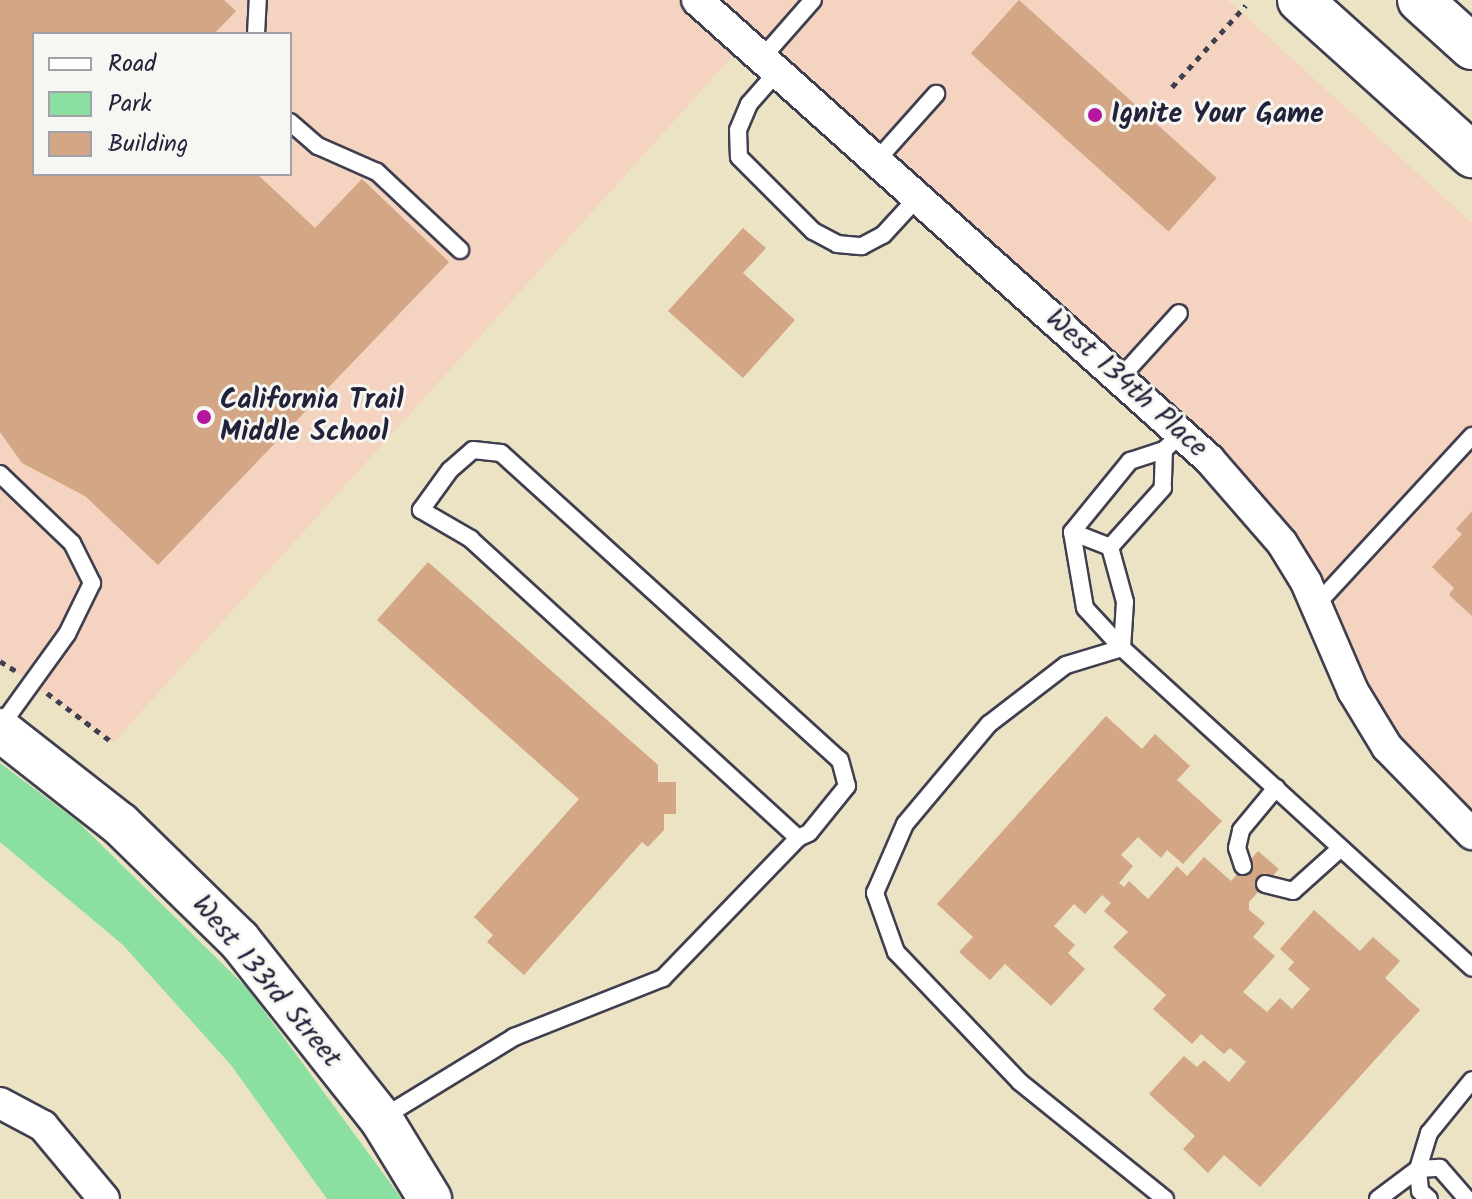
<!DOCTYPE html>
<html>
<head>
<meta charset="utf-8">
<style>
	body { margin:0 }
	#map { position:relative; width:1472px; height:1199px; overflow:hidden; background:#ebe3c4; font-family:Kalam,sans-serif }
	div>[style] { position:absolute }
	.built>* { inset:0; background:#f4d3c0 }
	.green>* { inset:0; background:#8bdfa0 }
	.building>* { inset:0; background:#d3a686; transform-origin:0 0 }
	.path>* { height:5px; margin-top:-2.5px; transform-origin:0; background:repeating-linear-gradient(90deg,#403f50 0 6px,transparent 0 12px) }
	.roads { filter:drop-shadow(2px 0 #403f50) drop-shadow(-2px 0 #403f50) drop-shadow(0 2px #403f50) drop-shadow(0 -2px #403f50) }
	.lane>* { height:16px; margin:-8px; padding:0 8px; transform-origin:8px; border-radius:8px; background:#fff }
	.street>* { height:30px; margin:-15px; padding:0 15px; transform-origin:15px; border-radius:15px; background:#fff }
	.secondary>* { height:42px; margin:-21px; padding:0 21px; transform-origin:21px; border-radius:21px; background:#fff }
	.primary>* { height:44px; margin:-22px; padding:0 22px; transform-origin:22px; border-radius:22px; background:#fff }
	.dots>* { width:22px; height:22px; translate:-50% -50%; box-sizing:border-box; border:4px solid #f6f6f2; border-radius:50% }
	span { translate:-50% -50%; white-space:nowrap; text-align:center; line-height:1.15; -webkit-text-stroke:6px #f6f6f2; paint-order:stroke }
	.poi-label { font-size:28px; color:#22223b; font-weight:700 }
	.left { translate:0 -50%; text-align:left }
	.street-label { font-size:28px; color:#22223b }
	.legend { position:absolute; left:32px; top:32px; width:260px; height:144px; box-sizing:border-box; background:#f6f6f2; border:2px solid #a1a1a9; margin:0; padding:10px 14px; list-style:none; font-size:24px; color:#22223b }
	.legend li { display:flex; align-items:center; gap:16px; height:40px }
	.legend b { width:40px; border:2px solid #a1a1a9 }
</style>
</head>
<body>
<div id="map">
	<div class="built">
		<div style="clip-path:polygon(evenodd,0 0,685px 0,739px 49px,113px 743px,0 661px,0 0,34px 34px,290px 34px,290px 174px,34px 174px,34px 34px)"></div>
		<div style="clip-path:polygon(695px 0,1228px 0,1472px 223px,1472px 834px,1415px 782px,1282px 543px)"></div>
	</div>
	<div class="green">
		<div style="clip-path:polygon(0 763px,76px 820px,248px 989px,402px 1199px,327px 1199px,231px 1065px,123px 945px,0 842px)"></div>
	</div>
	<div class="building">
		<div style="clip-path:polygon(0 0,224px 0,236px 11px,214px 34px,34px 34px,34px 174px,257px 174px,315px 228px,362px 179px,449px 262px,158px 565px,85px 496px,22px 463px,0 432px)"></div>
		<div style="left:1019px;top:0;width:266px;height:72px;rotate:42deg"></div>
		<div style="clip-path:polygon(743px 228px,766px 248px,743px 273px,795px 320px,743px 378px,668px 311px)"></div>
		<div style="clip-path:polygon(1472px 511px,1472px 616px,1449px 595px,1454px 588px,1432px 567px,1462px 534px,1456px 529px)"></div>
		<div style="clip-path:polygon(428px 562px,658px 765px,658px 782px,676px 782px,676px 814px,664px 814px,664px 830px,648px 847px,642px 842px,524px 975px,487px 942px,493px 935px,474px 917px,579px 799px,377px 620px)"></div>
		<div style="clip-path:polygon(1106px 716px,1142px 749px,1155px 734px,1190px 766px,1177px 780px,1222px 821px,1183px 864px,1167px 850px,1161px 858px,1138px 837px,1121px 855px,1133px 866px,1119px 883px,1124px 887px,1129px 881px,1148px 899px,1177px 866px,1187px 876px,1204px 857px,1231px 881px,1258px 851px,1279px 869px,1249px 902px,1249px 910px,1265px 923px,1253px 937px,1275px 956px,1243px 992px,1267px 1012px,1280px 998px,1292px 1009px,1310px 989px,1288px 969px,1294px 962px,1280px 949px,1314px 910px,1360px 951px,1373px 937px,1400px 961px,1385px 978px,1420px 1010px,1260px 1187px,1224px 1155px,1208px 1173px,1183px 1149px,1195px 1136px,1149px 1094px,1184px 1056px,1197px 1067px,1204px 1060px,1229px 1082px,1246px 1062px,1230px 1048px,1224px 1054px,1201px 1034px,1192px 1044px,1153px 1009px,1166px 995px,1113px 947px,1128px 932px,1104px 911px,1111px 903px,1102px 895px,1085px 914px,1074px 904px,1054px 926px,1075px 945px,1068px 953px,1085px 969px,1051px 1006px,1005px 964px,990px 980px,959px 952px,973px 937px,937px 904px)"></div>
	</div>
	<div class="path">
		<div style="left:1172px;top:87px;width:110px;rotate:-47.9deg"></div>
		<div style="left:0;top:661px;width:19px;rotate:32deg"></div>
		<div style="left:47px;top:693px;width:83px;rotate:37.1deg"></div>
	</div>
	<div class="roads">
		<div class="lane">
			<div style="left:256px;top:34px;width:34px;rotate:-87deg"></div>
			<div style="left:762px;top:58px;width:77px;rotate:-48.7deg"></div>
			<div style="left:778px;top:71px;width:44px;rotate:131.3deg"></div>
			<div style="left:749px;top:104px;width:28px;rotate:113deg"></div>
			<div style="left:738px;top:130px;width:27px;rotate:88deg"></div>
			<div style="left:739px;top:157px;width:105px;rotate:45deg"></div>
			<div style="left:813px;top:231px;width:27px;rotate:28deg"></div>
			<div style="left:837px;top:244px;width:25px;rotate:5deg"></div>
			<div style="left:862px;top:246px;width:24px;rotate:-28deg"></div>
			<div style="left:883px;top:235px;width:52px;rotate:-47.4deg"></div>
			<div style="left:290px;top:122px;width:37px;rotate:41deg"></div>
			<div style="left:318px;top:146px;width:64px;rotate:23.8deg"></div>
			<div style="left:377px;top:172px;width:114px;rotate:43.2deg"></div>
			<div style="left:877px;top:160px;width:89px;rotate:-48.2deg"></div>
			<div style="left:1121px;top:377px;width:86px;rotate:-47.8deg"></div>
			<div style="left:1164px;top:450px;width:38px;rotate:92deg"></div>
			<div style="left:1163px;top:488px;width:79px;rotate:131.9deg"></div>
			<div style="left:1110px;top:547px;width:57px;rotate:74.7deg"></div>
			<div style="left:1125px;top:602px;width:46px;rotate:93.7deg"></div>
			<div style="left:1122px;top:648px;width:54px;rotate:-132.8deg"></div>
			<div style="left:1085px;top:608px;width:77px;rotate:-99.7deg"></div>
			<div style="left:1072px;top:532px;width:92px;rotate:-50.8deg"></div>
			<div style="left:1130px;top:461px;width:36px;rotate:-18deg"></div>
			<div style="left:1164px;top:450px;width:25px;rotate:-43deg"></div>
			<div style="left:0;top:474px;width:100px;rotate:43.8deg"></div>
			<div style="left:72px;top:543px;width:45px;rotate:63.4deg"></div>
			<div style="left:92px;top:583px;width:57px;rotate:116.1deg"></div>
			<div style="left:67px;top:634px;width:115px;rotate:125.8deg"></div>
			<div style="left:1072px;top:532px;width:41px;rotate:21.5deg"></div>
			<div style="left:1316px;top:605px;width:230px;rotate:-47.3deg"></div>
			<div style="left:1243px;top:866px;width:19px;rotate:-108deg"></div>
			<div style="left:1237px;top:848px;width:18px;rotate:-77deg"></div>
			<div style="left:1241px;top:830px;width:55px;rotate:-50.2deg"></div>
			<div style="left:1265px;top:884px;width:29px;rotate:14deg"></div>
			<div style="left:1293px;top:891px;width:64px;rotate:-41.9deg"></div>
			<div style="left:382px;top:1118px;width:155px;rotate:-31.5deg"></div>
			<div style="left:514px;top:1037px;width:160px;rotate:-21.6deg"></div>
			<div style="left:663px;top:978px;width:194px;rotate:-46deg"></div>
			<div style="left:798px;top:838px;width:443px;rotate:-137.6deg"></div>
			<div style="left:471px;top:539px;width:58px;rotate:-149.9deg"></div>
			<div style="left:421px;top:510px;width:49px;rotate:-54.1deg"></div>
			<div style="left:450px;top:470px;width:30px;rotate:-41deg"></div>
			<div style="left:473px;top:450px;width:28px;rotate:6deg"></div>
			<div style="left:501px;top:453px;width:457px;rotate:42.2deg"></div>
			<div style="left:840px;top:760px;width:27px;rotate:75deg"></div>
			<div style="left:847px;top:786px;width:60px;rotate:129deg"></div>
			<div style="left:809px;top:833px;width:12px;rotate:156deg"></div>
			<div style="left:1165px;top:1199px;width:186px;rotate:-141.1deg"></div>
			<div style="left:1020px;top:1082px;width:180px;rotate:-133.6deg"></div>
			<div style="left:896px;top:952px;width:63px;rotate:-109.6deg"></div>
			<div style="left:875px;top:893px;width:75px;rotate:-66.5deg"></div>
			<div style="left:905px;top:824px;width:131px;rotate:-50deg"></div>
			<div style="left:989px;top:724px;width:97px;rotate:-37.5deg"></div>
			<div style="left:1066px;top:665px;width:59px;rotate:-16.9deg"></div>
			<div style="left:1122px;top:648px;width:474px;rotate:42.4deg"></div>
			<div style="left:1378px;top:1199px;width:50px;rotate:-36.9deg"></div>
			<div style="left:1418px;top:1169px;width:38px;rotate:-73deg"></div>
			<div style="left:1429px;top:1133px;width:68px;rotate:-50.9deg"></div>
			<div style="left:1429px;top:1199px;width:12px;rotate:-138deg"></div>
			<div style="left:1420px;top:1191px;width:22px;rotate:-95deg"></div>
			<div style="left:1418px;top:1169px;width:22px;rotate:-3deg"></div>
			<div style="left:1440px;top:1168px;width:41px;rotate:48.9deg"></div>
		</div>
		<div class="street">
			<div style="left:697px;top:0;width:688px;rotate:41.88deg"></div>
			<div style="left:1209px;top:459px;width:111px;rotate:49deg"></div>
			<div style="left:1282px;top:543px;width:46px;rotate:58.4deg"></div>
			<div style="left:1306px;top:582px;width:119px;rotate:66.7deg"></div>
			<div style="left:1353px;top:691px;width:66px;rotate:58.7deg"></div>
			<div style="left:1387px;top:747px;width:122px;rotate:45.7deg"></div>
			<div style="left:0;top:1103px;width:49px;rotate:28.1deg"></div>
			<div style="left:43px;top:1126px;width:95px;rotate:50.1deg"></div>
		</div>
		<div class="secondary">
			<div style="left:0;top:730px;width:152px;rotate:38.1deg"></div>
			<div style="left:120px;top:824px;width:166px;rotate:44.3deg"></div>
			<div style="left:239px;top:940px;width:228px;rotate:51.6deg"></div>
			<div style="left:381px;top:1119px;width:94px;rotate:58.5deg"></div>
		</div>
		<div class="primary">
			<div style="left:1300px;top:0;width:232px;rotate:42deg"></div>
			<div style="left:1420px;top:0;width:70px;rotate:42.1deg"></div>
		</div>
	</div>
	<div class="dots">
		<div style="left:1095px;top:115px;background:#b5179e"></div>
		<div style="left:204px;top:417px;background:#b5179e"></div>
	</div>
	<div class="poi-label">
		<span class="left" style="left:1111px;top:115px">Ignite Your Game</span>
		<span class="left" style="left:220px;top:417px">California Trail<br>Middle School</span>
	</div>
	<div class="street-label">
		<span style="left:1126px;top:384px;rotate:42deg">West 134th Place</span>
		<span style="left:266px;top:982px;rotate:50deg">West 133rd Street</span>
	</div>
	<ul class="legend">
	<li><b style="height:10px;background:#fff"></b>Road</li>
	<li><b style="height:22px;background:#8bdfa0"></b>Park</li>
	<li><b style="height:22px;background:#d3a686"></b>Building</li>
	</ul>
</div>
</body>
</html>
